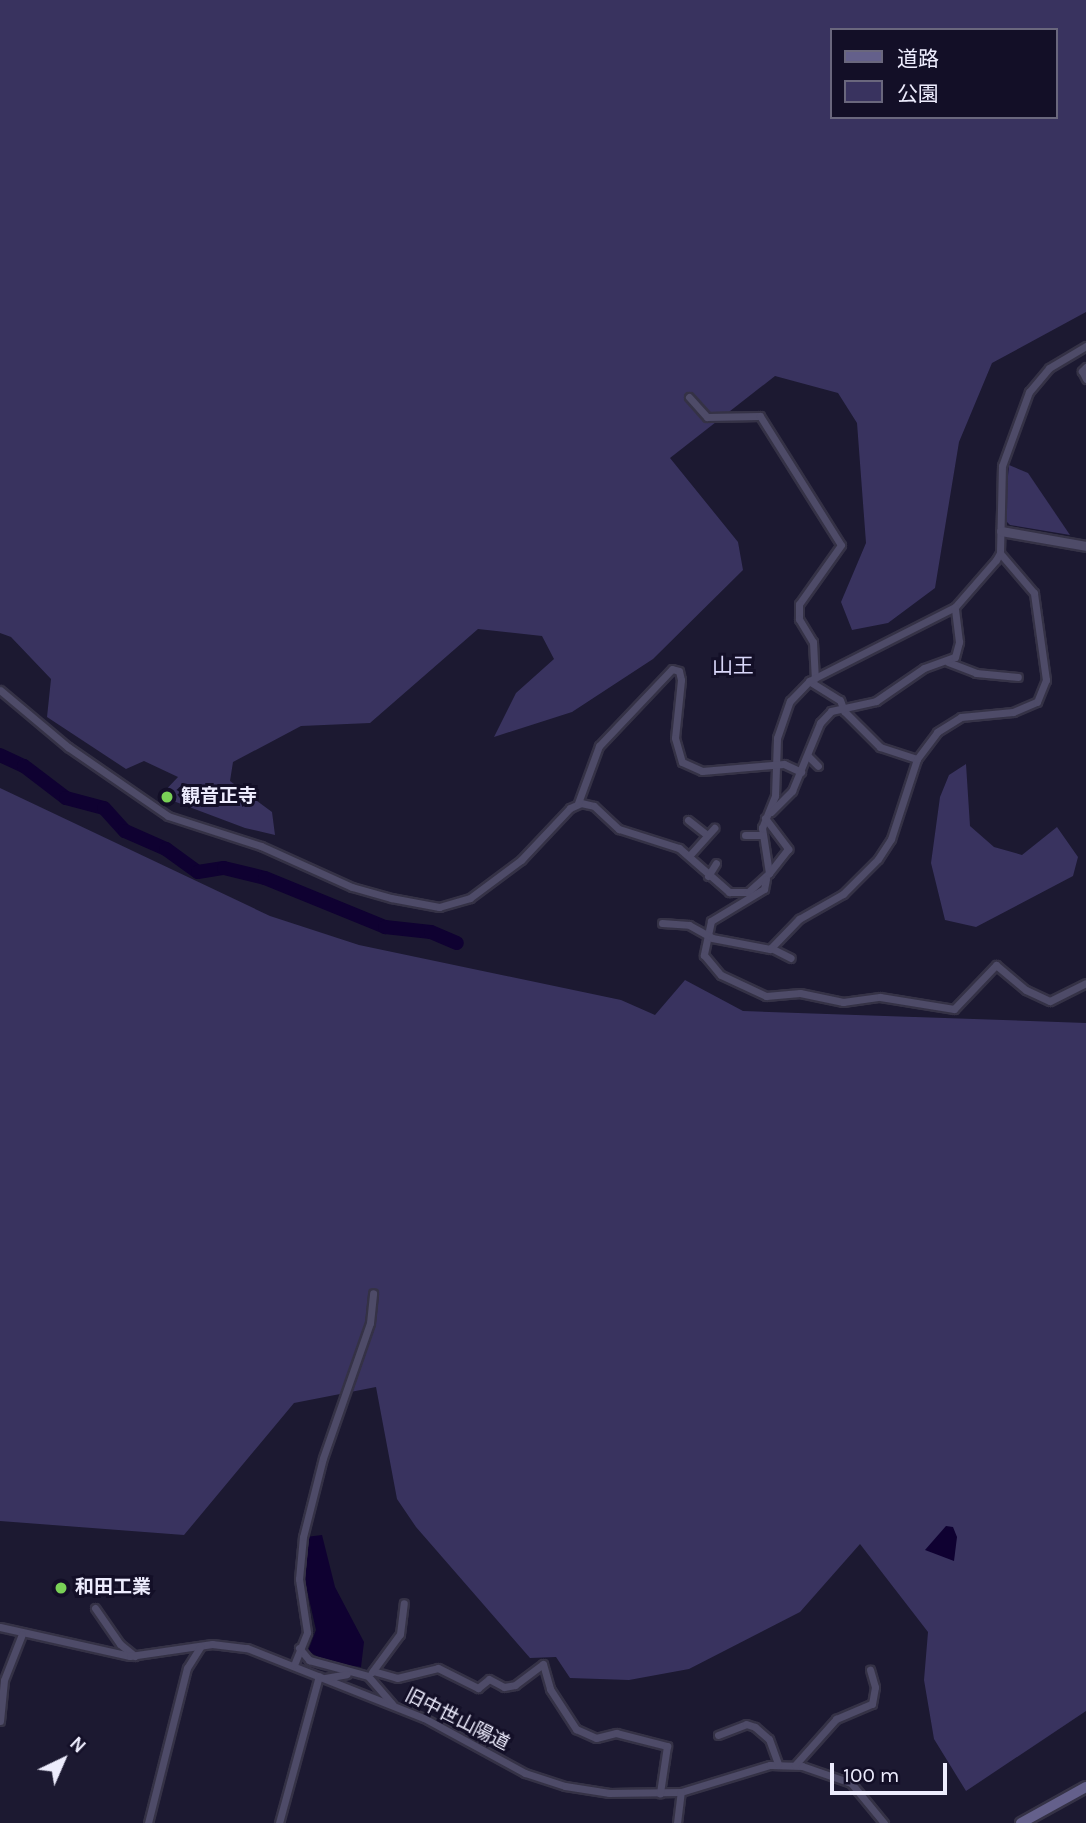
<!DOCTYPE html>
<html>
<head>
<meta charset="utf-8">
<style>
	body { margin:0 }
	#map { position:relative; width:1086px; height:1823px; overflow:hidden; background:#1c1931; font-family:Karla,"Noto Sans JP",sans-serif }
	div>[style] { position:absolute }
	.green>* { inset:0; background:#39335f }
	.water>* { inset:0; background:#0f0131 }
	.river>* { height:14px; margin:-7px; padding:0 7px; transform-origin:7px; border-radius:7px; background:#0f0131 }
	.roads { filter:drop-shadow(2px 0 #353246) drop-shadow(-2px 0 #353246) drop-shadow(0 2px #353246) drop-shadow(0 -2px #353246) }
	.minor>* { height:7px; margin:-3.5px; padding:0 3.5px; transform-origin:3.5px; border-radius:3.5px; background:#4e4b68 }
	.tertiary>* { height:9px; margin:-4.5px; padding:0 4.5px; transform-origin:4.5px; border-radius:4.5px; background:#4e4b68 }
	.secondary>* { height:10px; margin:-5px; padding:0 5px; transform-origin:5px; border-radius:5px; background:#64608b }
	.dots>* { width:19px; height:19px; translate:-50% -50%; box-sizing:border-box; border:4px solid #130f27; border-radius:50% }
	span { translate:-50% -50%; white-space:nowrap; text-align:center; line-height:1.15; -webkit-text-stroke:6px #130f27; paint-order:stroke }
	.poi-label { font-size:19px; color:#edecfd; font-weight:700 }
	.left { translate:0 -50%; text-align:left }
	.street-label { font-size:19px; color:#edecfd }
	.neighbourhood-label { font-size:21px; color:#dad8fa }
	.legend { position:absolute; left:830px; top:28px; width:228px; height:91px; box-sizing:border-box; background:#130f27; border:2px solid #6a677d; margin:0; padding:9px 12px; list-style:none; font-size:21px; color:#edecfd }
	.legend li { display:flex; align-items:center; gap:14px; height:35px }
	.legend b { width:35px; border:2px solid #6a677d }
	.north { position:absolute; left:28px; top:1725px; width:70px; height:70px; -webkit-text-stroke:5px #130f27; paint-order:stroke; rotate:44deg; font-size:19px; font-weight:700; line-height:28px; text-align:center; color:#edecfd }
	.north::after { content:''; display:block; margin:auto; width:24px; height:32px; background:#edecfd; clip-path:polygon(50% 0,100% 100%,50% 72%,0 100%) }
	.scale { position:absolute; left:830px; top:1763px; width:117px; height:32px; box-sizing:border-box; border:4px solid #edecfd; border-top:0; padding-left:9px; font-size:21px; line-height:24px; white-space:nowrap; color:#edecfd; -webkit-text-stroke:5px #130f27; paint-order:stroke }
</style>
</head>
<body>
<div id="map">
	<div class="green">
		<div style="clip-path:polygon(evenodd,0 0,1086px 0,1086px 312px,992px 363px,959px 442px,935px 588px,888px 623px,852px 630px,841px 602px,866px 543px,857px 423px,838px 393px,775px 376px,670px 458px,738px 542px,743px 570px,653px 659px,572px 712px,494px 737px,516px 693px,554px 659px,542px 636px,478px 629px,370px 723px,301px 726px,233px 762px,230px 781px,272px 812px,275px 835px,245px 828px,160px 796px,178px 777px,144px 761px,126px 769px,47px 717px,51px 679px,11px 637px,0 633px,0 0,832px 30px,1056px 30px,1056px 117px,832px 117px,832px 30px)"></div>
		<div style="clip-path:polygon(1009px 465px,1028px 473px,1070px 535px,1010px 525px,1004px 519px)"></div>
		<div style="clip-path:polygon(966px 764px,970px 826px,994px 847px,1022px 855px,1057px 827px,1078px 857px,1073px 876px,976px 927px,945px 920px,931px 863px,940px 797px,949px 775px)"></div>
		<div style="clip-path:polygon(0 788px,270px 916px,359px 945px,621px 1000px,655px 1015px,685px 980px,743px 1011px,1086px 1023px,1086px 1711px,966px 1791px,934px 1739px,924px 1680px,928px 1632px,860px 1544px,800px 1612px,689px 1669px,629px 1680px,570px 1678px,556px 1657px,530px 1658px,416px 1527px,397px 1499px,376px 1387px,294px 1403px,184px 1535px,0 1521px)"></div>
	</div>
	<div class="water">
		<div style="clip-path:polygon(946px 1526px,953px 1527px,957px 1537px,954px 1561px,925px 1550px)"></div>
		<div style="clip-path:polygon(322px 1535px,335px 1587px,364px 1642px,361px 1667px,327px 1662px,308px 1651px,316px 1630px,305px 1581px,304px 1551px,306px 1537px)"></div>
	</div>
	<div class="river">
		<div style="left:0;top:755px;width:26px;rotate:25deg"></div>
		<div style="left:24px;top:766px;width:53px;rotate:37.3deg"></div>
		<div style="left:66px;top:798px;width:39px;rotate:15deg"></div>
		<div style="left:104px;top:808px;width:31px;rotate:48deg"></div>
		<div style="left:125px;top:831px;width:45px;rotate:23.7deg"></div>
		<div style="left:166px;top:849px;width:39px;rotate:36deg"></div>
		<div style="left:198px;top:872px;width:26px;rotate:-9deg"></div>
		<div style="left:224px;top:868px;width:42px;rotate:13.7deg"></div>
		<div style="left:265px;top:878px;width:130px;rotate:22.2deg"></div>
		<div style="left:385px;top:927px;width:46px;rotate:6.2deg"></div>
		<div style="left:431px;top:932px;width:28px;rotate:23deg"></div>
	</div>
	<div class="roads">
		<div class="minor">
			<div style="left:1086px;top:367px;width:6px;rotate:135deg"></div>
			<div style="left:1082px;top:371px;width:9px;rotate:63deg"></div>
			<div style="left:689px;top:397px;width:27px;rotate:48deg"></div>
			<div style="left:707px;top:417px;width:53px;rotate:-1.1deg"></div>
			<div style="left:760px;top:416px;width:152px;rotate:57.9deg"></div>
			<div style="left:841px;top:545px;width:72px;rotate:125.4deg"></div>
			<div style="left:799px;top:604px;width:15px;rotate:90deg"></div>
			<div style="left:799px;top:619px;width:27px;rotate:59deg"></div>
			<div style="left:813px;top:642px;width:36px;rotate:87deg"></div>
			<div style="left:948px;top:662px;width:30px;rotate:21deg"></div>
			<div style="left:976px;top:673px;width:42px;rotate:5.4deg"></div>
			<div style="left:809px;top:681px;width:36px;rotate:32deg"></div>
			<div style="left:840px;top:700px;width:12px;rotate:70deg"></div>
			<div style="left:844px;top:711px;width:51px;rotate:45deg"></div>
			<div style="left:880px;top:747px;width:39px;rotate:18deg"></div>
			<div style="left:0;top:690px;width:89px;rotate:40deg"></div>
			<div style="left:68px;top:747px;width:121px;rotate:34.6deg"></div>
			<div style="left:168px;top:816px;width:98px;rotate:17.9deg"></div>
			<div style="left:261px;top:846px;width:100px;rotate:24.3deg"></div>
			<div style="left:352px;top:887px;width:41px;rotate:15.8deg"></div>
			<div style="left:391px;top:898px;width:49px;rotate:10.6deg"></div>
			<div style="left:439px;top:907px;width:32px;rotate:-16deg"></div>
			<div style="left:470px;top:898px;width:64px;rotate:-36.7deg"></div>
			<div style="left:521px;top:860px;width:71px;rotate:-46.7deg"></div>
			<div style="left:570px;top:808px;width:12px;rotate:-24deg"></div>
			<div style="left:581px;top:803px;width:13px;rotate:13deg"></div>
			<div style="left:594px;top:806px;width:34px;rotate:43deg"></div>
			<div style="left:619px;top:829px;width:63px;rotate:17.6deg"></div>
			<div style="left:679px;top:848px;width:67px;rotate:41.3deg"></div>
			<div style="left:729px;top:892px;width:19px"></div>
			<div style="left:748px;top:892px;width:28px;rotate:-42deg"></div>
			<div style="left:769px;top:873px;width:46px;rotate:-98.8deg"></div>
			<div style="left:762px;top:828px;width:35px;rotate:-68deg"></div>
			<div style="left:775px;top:796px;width:58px;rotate:-88deg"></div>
			<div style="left:777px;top:738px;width:39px;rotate:-71deg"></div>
			<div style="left:790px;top:701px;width:28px;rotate:-46deg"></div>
			<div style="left:809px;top:681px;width:164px;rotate:-26.9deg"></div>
			<div style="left:955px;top:607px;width:62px;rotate:-48.9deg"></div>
			<div style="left:996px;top:560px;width:8px;rotate:-60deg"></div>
			<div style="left:1000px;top:553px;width:87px;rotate:-88.7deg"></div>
			<div style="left:1002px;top:466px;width:79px;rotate:-70deg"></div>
			<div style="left:1029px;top:392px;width:31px;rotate:-50deg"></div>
			<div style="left:1049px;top:368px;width:43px;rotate:-30.7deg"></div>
			<div style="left:808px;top:756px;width:14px;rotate:45deg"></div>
			<div style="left:578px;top:803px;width:61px;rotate:-69.8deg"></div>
			<div style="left:599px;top:746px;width:106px;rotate:-46.5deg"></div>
			<div style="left:672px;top:669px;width:7px;rotate:16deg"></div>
			<div style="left:679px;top:671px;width:9px;rotate:77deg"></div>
			<div style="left:681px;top:680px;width:58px;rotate:95.9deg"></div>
			<div style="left:675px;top:738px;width:25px;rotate:74deg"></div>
			<div style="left:682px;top:762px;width:22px;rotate:24deg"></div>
			<div style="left:702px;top:771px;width:82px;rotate:-4.9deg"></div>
			<div style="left:784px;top:764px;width:19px;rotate:25deg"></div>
			<div style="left:771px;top:812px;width:30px;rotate:-45deg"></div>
			<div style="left:792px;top:791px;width:74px;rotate:-67.6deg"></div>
			<div style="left:820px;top:723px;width:16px;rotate:-47deg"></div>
			<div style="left:831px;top:711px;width:46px;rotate:-12.5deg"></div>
			<div style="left:876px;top:701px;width:58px;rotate:-34.5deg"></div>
			<div style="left:924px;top:668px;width:33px;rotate:-20deg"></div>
			<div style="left:955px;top:657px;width:16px;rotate:-75deg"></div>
			<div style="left:959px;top:642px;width:35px;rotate:-97deg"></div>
			<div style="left:765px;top:818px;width:39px;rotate:53deg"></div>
			<div style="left:788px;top:849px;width:31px;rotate:128deg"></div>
			<div style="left:688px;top:820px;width:23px;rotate:38deg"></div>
			<div style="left:745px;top:835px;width:17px"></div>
			<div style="left:689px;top:856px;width:38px;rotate:-48deg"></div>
			<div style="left:708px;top:876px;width:15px;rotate:-58deg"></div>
			<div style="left:766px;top:879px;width:10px;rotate:101deg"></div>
			<div style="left:764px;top:889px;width:62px;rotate:148.9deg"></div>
			<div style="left:711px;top:921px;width:35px;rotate:102deg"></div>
			<div style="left:704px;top:955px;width:26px;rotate:50deg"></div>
			<div style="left:721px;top:975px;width:50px;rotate:25deg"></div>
			<div style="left:766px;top:996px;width:34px;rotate:-5deg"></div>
			<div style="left:800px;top:993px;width:44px;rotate:11.8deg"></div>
			<div style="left:843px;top:1002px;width:37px;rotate:-8deg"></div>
			<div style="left:880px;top:997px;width:75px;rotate:9.2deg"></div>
			<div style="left:954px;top:1009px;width:61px;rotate:-46.3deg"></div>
			<div style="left:996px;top:965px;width:39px;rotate:40deg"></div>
			<div style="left:1026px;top:990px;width:26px;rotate:25deg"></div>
			<div style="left:1050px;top:1001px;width:40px;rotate:-26.6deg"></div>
			<div style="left:662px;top:923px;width:27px;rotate:4deg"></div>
			<div style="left:689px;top:925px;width:26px;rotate:29deg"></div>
			<div style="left:712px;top:938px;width:59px;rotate:10.7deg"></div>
			<div style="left:770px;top:949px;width:42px;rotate:-46deg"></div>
			<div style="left:799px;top:919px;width:51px;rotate:-29.6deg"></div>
			<div style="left:843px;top:894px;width:49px;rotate:-45deg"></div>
			<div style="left:878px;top:859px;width:24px;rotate:-57deg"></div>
			<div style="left:891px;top:839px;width:84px;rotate:-72deg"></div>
			<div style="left:917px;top:759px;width:34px;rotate:-53deg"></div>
			<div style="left:937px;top:732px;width:28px;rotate:-32deg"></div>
			<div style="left:961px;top:717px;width:52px;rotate:-5.5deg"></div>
			<div style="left:1013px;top:712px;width:26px;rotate:-23deg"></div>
			<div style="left:1037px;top:702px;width:24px;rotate:-68deg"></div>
			<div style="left:1046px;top:680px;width:88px;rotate:-97.9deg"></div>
			<div style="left:1034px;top:593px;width:52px;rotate:-130.4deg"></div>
			<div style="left:771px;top:948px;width:22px;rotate:27deg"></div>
			<div style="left:95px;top:1608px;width:44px;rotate:55.2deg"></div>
			<div style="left:120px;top:1644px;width:19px;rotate:39deg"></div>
			<div style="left:0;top:1627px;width:133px;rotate:12.6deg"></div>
			<div style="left:130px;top:1656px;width:83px;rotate:-8.3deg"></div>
			<div style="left:212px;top:1644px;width:35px;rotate:7deg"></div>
			<div style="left:247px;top:1648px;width:190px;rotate:21.6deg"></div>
			<div style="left:424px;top:1718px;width:115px;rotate:28.6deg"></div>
			<div style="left:525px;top:1773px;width:42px;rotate:18deg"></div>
			<div style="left:565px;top:1786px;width:45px;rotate:9deg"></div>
			<div style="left:609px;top:1793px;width:72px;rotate:-0.8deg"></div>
			<div style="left:681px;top:1792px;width:93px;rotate:-16.9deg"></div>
			<div style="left:770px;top:1765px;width:32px;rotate:2deg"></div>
			<div style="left:802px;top:1766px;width:52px;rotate:19.1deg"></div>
			<div style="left:851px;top:1783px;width:52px;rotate:50.5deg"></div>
			<div style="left:299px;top:1648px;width:16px;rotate:50deg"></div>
			<div style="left:309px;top:1660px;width:61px;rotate:15.2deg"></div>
			<div style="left:368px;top:1676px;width:37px;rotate:49deg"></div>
			<div style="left:294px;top:1665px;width:35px;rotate:-68deg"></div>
			<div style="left:307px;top:1632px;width:54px;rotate:-98.6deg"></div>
			<div style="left:299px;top:1579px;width:42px;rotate:-84.6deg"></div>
			<div style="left:303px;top:1537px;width:81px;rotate:-75.8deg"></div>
			<div style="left:323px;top:1458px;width:143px;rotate:-70.8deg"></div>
			<div style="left:370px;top:1323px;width:30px;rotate:-84deg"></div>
			<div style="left:373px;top:1671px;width:25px;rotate:16deg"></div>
			<div style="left:397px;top:1678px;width:42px;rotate:-13.7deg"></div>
			<div style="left:438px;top:1668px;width:45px;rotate:26.6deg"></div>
			<div style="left:478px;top:1688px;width:14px;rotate:-39deg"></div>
			<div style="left:489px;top:1679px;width:17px;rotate:28deg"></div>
			<div style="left:504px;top:1687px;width:11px;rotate:-10deg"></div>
			<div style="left:515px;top:1685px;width:35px;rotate:-37deg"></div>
			<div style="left:543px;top:1664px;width:26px;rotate:74deg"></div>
			<div style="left:550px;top:1689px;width:48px;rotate:57deg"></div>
			<div style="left:576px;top:1729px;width:22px;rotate:24deg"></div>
			<div style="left:596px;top:1738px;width:21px;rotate:-14deg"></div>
			<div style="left:616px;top:1733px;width:53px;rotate:14.3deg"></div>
			<div style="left:667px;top:1746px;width:48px;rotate:98.5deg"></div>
			<div style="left:372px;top:1672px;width:47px;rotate:-53.6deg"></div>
			<div style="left:400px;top:1634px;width:31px;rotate:-83deg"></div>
			<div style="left:325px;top:1678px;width:22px;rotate:-10deg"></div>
			<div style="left:0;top:1721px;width:41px;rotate:-84.4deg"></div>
			<div style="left:4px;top:1680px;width:49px;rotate:-68.6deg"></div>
			<div style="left:718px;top:1735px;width:30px;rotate:-21deg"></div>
			<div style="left:746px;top:1724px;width:9px;rotate:18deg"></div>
			<div style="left:755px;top:1727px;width:18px;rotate:41deg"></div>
			<div style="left:769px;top:1739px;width:27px;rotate:70deg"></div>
			<div style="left:795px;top:1765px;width:62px;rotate:-48.3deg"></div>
			<div style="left:836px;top:1719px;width:39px;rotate:-23deg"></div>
			<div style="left:872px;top:1704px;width:17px;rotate:-80deg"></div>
			<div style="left:875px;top:1687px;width:18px;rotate:-106deg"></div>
			<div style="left:148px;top:1823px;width:160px;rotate:-75.9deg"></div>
			<div style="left:187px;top:1668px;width:25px;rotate:-58deg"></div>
			<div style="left:279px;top:1823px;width:152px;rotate:-74.8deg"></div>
			<div style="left:677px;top:1823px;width:31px;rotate:-83deg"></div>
		</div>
		<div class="tertiary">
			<div style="left:1001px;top:531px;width:86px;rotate:10deg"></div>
		</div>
		<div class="secondary">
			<div style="left:1021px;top:1823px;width:74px;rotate:-29deg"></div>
		</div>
	</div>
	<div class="dots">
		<div style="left:167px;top:797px;background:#79d157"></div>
		<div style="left:61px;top:1588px;background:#79d157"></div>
	</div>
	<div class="poi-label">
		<span class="left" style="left:181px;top:797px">観音正寺</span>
		<span class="left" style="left:75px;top:1588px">和田工業</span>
	</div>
	<div class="street-label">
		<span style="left:457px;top:1720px;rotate:27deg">旧中世山陽道</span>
	</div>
	<div class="neighbourhood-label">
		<span style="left:733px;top:666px">山王</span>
	</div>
	<ul class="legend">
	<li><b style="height:9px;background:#64608b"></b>道路</li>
	<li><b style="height:19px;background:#39335f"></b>公園</li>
	</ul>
	<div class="north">N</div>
	<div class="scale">100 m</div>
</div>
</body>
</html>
